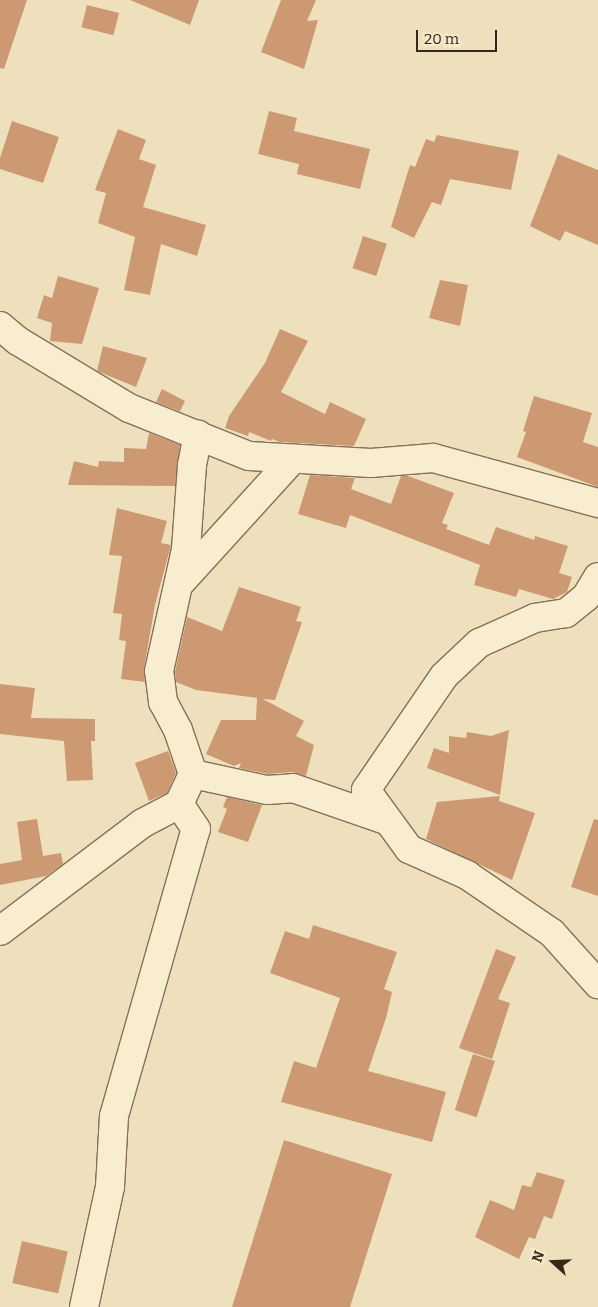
<!DOCTYPE html>
<html>
<head>
<meta charset="utf-8">
<style>
	body { margin:0 }
	#map { position:relative; width:598px; height:1307px; overflow:hidden; background:#eee0bd; font-family:Bitter,serif }
	div>[style] { position:absolute }
	.building>* { inset:0; background:#cc9972; transform-origin:0 0 }
	.roads { filter:drop-shadow(1px 0 #857056) drop-shadow(-1px 0 #857056) drop-shadow(0 1px #857056) drop-shadow(0 -1px #857056) }
	.minor>* { height:28px; margin:-14px; padding:0 14px; transform-origin:14px; border-radius:14px; background:#f9edd0 }
	span { translate:-50% -50%; white-space:nowrap; text-align:center; line-height:1.15; -webkit-text-stroke:4px #f5eacc; paint-order:stroke }
	.north { position:absolute; left:528px; top:1237px; width:50px; height:50px; -webkit-text-stroke:4px #f5eacc; paint-order:stroke; rotate:290deg; font-size:14px; font-weight:700; line-height:20px; text-align:center; color:#34281b }
	.north::after { content:''; display:block; margin:auto; width:18px; height:22px; background:#34281b; clip-path:polygon(50% 0,100% 100%,50% 72%,0 100%) }
	.scale { position:absolute; left:416px; top:30px; width:81px; height:22px; box-sizing:border-box; border:2px solid #34281b; border-top:0; padding-left:6px; font-size:15px; line-height:18px; white-space:nowrap; color:#34281b; -webkit-text-stroke:4px #f5eacc; paint-order:stroke }
</style>
</head>
<body>
<div id="map">
	<div class="building">
		<div style="clip-path:polygon(0 0,27px 0,4px 69px,0 68px)"></div>
		<div style="clip-path:polygon(130px 0,199px 0,190px 25px)"></div>
		<div style="clip-path:polygon(281px 0,316px 0,307px 21px,318px 20px,304px 69px,261px 52px)"></div>
		<div style="left:87px;top:5px;width:33px;height:23px;rotate:14deg"></div>
		<div style="clip-path:polygon(269px 111px,297px 118px,294px 131px,370px 149px,360px 189px,297px 174px,299px 164px,258px 154px)"></div>
		<div style="clip-path:polygon(12px 121px,59px 137px,43px 183px,0 169px,0 158px)"></div>
		<div style="clip-path:polygon(118px 129px,146px 140px,139px 159px,156px 165px,143px 207px,206px 225px,197px 256px,161px 244px,150px 295px,124px 290px,135px 237px,98px 223px,106px 193px,95px 190px)"></div>
		<div style="clip-path:polygon(437px 135px,519px 151px,511px 190px,450px 179px,441px 205px,432px 202px,414px 238px,391px 227px,410px 165px,415px 167px,426px 139px,434px 142px)"></div>
		<div style="clip-path:polygon(558px 154px,598px 170px,598px 245px,565px 231px,560px 241px,530px 226px)"></div>
		<div style="left:363px;top:236px;width:25px;height:34px;rotate:18deg"></div>
		<div style="clip-path:polygon(58px 276px,99px 288px,82px 344px,50px 341px,52px 323px,37px 318px,44px 295px,52px 298px)"></div>
		<div style="clip-path:polygon(440px 280px,468px 285px,460px 326px,429px 318px)"></div>
		<div style="clip-path:polygon(280px 329px,308px 341px,281px 392px,325px 414px,330px 402px,366px 419px,354px 446px,280px 442px,272px 439px,271px 441px,249px 432px,248px 436px,225px 428px,229px 416px,265px 363px)"></div>
		<div style="clip-path:polygon(103px 346px,147px 358px,136px 387px,97px 371px)"></div>
		<div style="clip-path:polygon(162px 389px,185px 401px,180px 411px,184px 413px,156px 402px)"></div>
		<div style="clip-path:polygon(534px 396px,592px 413px,583px 442px,598px 447px,598px 487px,517px 457px,526px 432px,523px 431px)"></div>
		<div style="clip-path:polygon(149px 433px,180px 445px,175px 486px,68px 485px,74px 461px,98px 467px,99px 461px,124px 462px,124px 448px,146px 449px)"></div>
		<div style="clip-path:polygon(310px 475px,355px 478px,351px 489px,391px 504px,401px 476px,408px 476px,454px 493px,442px 523px,448px 525px,446px 529px,489px 545px,496px 527px,534px 540px,535px 536px,568px 546px,559px 573px,572px 577px,567px 592px,553px 599px,519px 589px,516px 597px,474px 585px,480px 565px,350px 515px,346px 528px,298px 514px)"></div>
		<div style="clip-path:polygon(117px 508px,167px 521px,161px 543px,171px 545px,155px 605px,144px 668px,145px 682px,121px 679px,126px 641px,119px 640px,122px 614px,113px 613px,122px 556px,109px 555px)"></div>
		<div style="clip-path:polygon(239px 587px,301px 607px,296px 621px,302px 622px,275px 700px,263px 699px,304px 721px,296px 736px,314px 745px,306px 776px,292px 772px,268px 774px,239px 768px,241px 763px,234px 766px,206px 754px,221px 720px,256px 720px,257px 698px,196px 690px,176px 682px,175px 672px,187px 617px,222px 631px)"></div>
		<div style="clip-path:polygon(0 684px,35px 688px,31px 718px,95px 719px,95px 741px,91px 741px,93px 780px,67px 781px,64px 741px,0 734px)"></div>
		<div style="clip-path:polygon(509px 730px,500px 795px,427px 768px,434px 748px,449px 753px,449px 736px,466px 738px,467px 732px,491px 736px)"></div>
		<div style="clip-path:polygon(168px 751px,176px 773px,167px 793px,149px 801px,135px 763px)"></div>
		<div style="clip-path:polygon(500px 796px,499px 801px,535px 813px,512px 880px,426px 839px,437px 802px)"></div>
		<div style="clip-path:polygon(227px 797px,262px 805px,248px 842px,218px 832px,227px 809px,223px 807px)"></div>
		<div style="clip-path:polygon(37px 819px,43px 856px,61px 853px,63px 864px,46px 876px,0 885px,0 864px,22px 860px,17px 822px)"></div>
		<div style="clip-path:polygon(594px 819px,598px 820px,598px 896px,571px 887px)"></div>
		<div style="clip-path:polygon(313px 925px,397px 952px,384px 989px,392px 992px,386px 1018px,368px 1071px,446px 1092px,432px 1142px,281px 1102px,294px 1061px,316px 1068px,340px 998px,270px 973px,285px 931px,309px 939px)"></div>
		<div style="clip-path:polygon(496px 949px,516px 957px,498px 999px,510px 1003px,492px 1059px,459px 1048px)"></div>
		<div style="left:473px;top:1054px;width:23px;height:59px;rotate:18deg"></div>
		<div style="clip-path:polygon(284px 1140px,392px 1174px,350px 1307px,232px 1307px)"></div>
		<div style="clip-path:polygon(537px 1172px,565px 1180px,552px 1219px,544px 1216px,535px 1239px,529px 1237px,519px 1259px,475px 1237px,490px 1200px,514px 1210px,522px 1185px,531px 1187px)"></div>
		<div style="left:22px;top:1241px;width:47px;height:43px;rotate:13deg"></div>
	</div>
	<div class="roads">
		<div class="minor">
			<div style="left:0;top:326px;width:23px;rotate:40deg"></div>
			<div style="left:18px;top:341px;width:130px;rotate:31.1deg"></div>
			<div style="left:129px;top:408px;width:129px;rotate:21.8deg"></div>
			<div style="left:249px;top:456px;width:122px;rotate:3.3deg"></div>
			<div style="left:371px;top:463px;width:62px;rotate:-4.6deg"></div>
			<div style="left:433px;top:458px;width:171px;rotate:15.3deg"></div>
			<div style="left:598px;top:577px;width:23px;rotate:121deg"></div>
			<div style="left:586px;top:597px;width:26px;rotate:141deg"></div>
			<div style="left:566px;top:613px;width:31px;rotate:171deg"></div>
			<div style="left:535px;top:618px;width:61px;rotate:155.9deg"></div>
			<div style="left:479px;top:643px;width:48px;rotate:136.7deg"></div>
			<div style="left:444px;top:676px;width:138px;rotate:124.4deg"></div>
			<div style="left:366px;top:790px;width:73px;rotate:53.9deg"></div>
			<div style="left:409px;top:849px;width:64px;rotate:24.1deg"></div>
			<div style="left:467px;top:875px;width:103px;rotate:34.3deg"></div>
			<div style="left:552px;top:933px;width:69px;rotate:48deg"></div>
			<div style="left:180px;top:583px;width:168px;rotate:-47.7deg"></div>
			<div style="left:193px;top:774px;width:76px;rotate:12.2deg"></div>
			<div style="left:267px;top:790px;width:26px;rotate:-4deg"></div>
			<div style="left:293px;top:788px;width:98px;rotate:19deg"></div>
			<div style="left:0;top:931px;width:179px;rotate:-37.1deg"></div>
			<div style="left:143px;top:823px;width:41px;rotate:-27.8deg"></div>
			<div style="left:179px;top:804px;width:33px;rotate:-65deg"></div>
			<div style="left:193px;top:774px;width:46px;rotate:-108.8deg"></div>
			<div style="left:178px;top:730px;width:32px;rotate:-118deg"></div>
			<div style="left:163px;top:702px;width:31px;rotate:-97deg"></div>
			<div style="left:159px;top:671px;width:125px;rotate:-77.5deg"></div>
			<div style="left:186px;top:549px;width:84px;rotate:-85.9deg"></div>
			<div style="left:192px;top:465px;width:31px;rotate:-79deg"></div>
			<div style="left:84px;top:1307px;width:123px;rotate:-77.8deg"></div>
			<div style="left:110px;top:1187px;width:71px;rotate:-86.8deg"></div>
			<div style="left:114px;top:1116px;width:298px;rotate:-74.1deg"></div>
			<div style="left:196px;top:829px;width:30px;rotate:-124deg"></div>
		</div>
	</div>
	<div class="north">N</div>
	<div class="scale">20 m</div>
</div>
</body>
</html>
